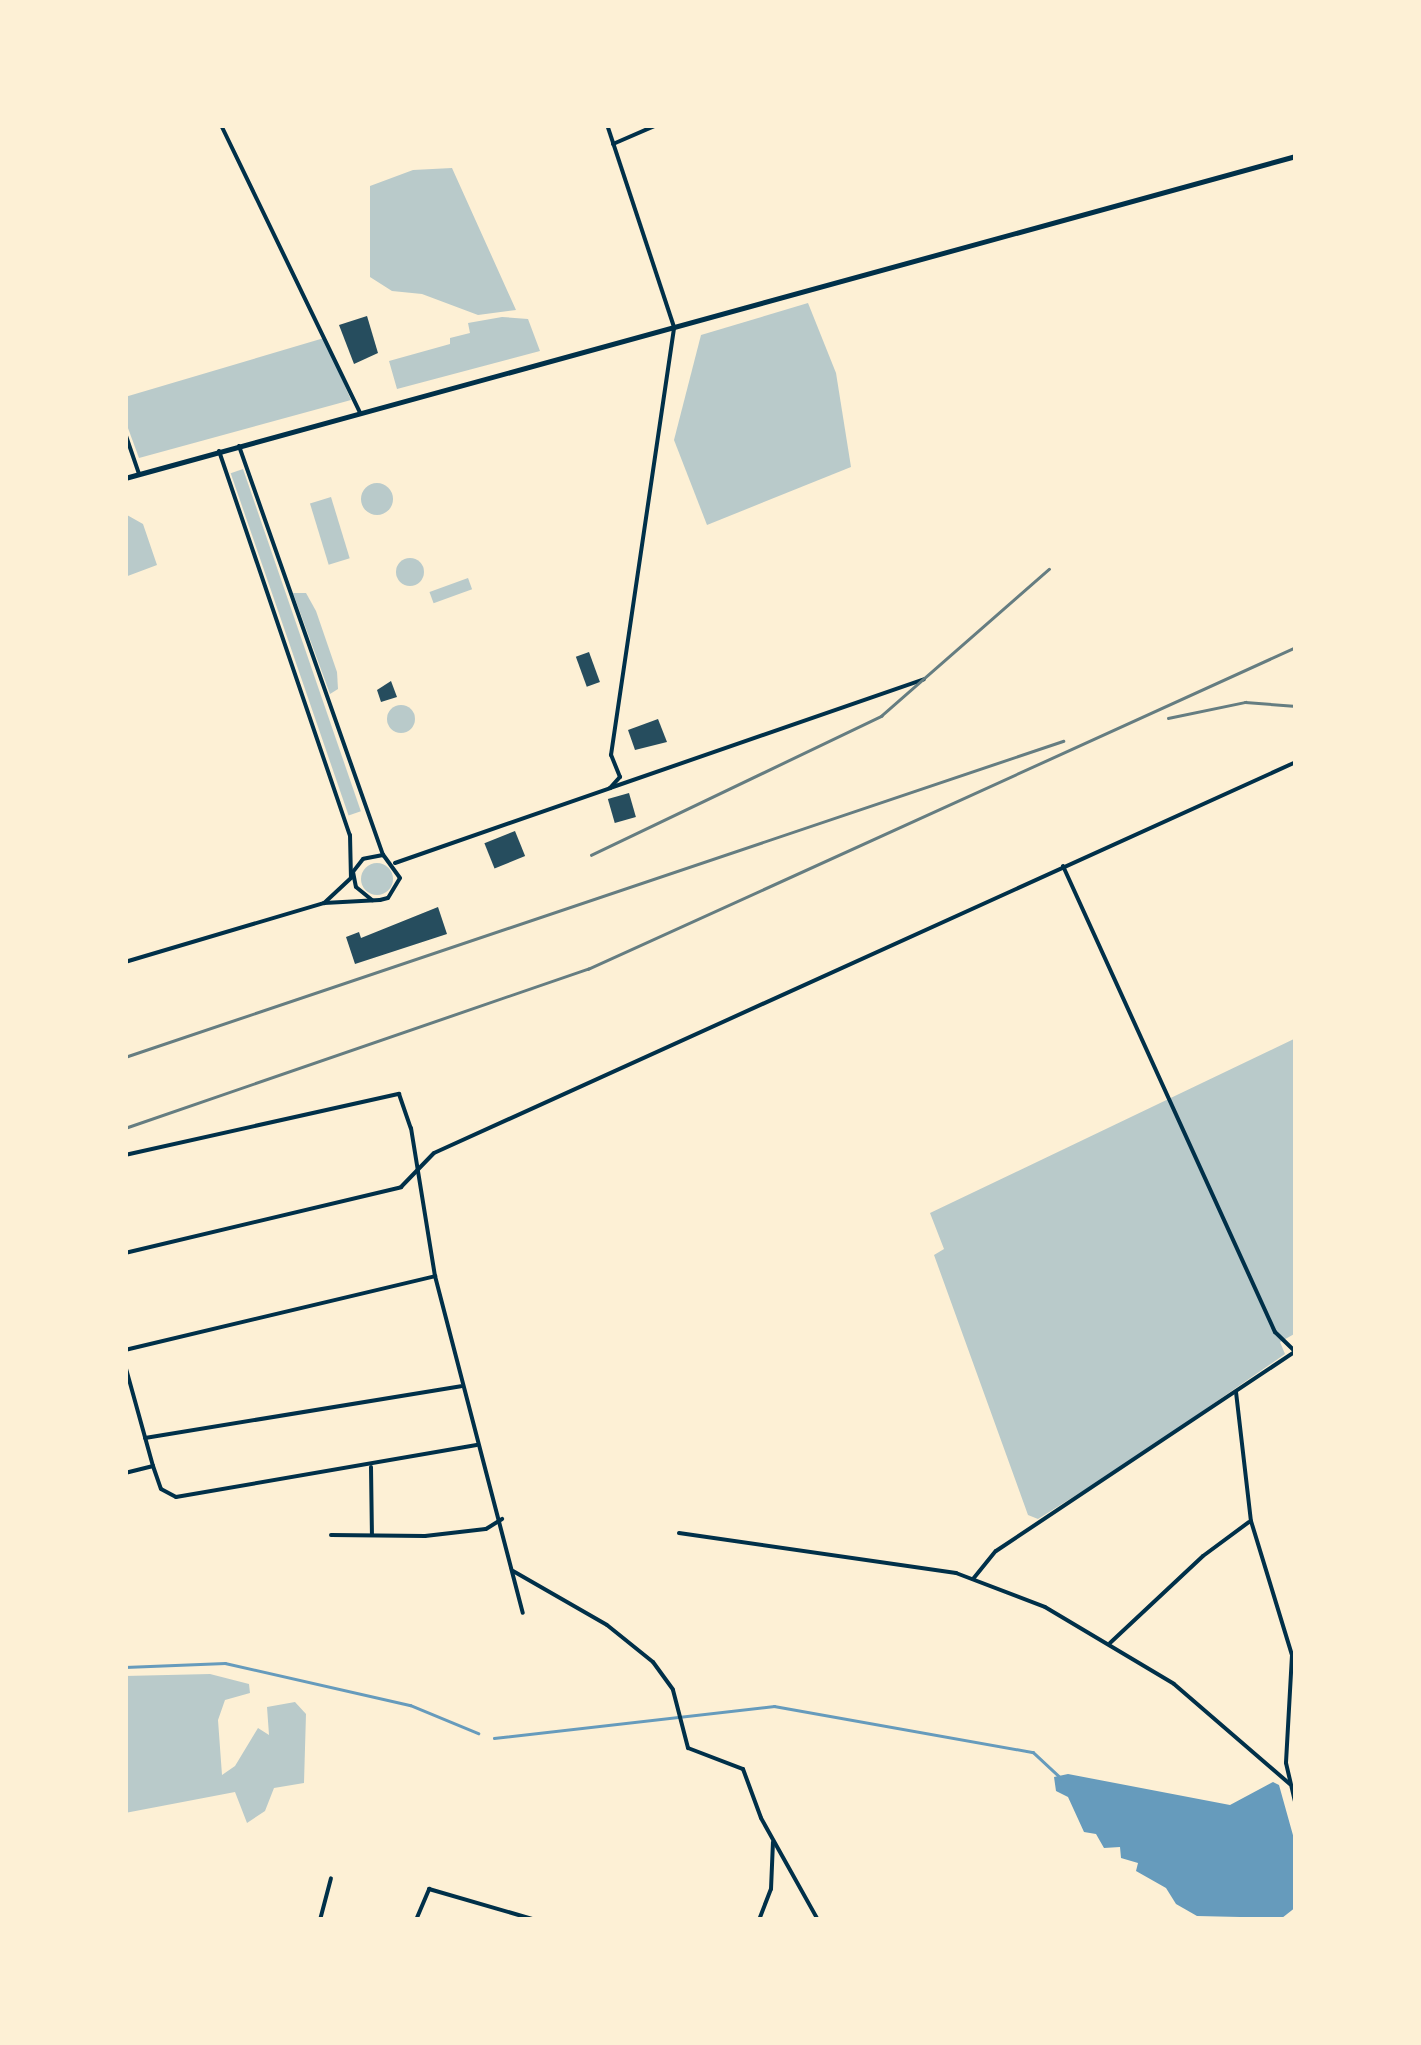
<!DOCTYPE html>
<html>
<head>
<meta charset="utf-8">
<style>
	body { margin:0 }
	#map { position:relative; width:1421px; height:2045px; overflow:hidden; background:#fdf0d5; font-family:"Roboto Condensed",sans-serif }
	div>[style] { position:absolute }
	.green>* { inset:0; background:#b9caca; transform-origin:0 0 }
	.round { border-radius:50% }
	.water>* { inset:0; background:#669bbc }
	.stream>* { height:2.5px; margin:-1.25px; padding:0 1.25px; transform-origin:1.25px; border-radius:1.25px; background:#669bbc }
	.building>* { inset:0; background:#264d5e; transform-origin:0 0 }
	.minor>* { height:4px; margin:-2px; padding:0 2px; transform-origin:2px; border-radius:2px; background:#003049 }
	.tertiary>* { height:4px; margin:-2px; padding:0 2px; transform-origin:2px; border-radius:2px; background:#003049 }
	.primary>* { height:5px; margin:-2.5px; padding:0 2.5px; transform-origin:2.5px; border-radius:2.5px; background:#003049 }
	.rail>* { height:2.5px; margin:-1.25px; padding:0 1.25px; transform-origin:1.25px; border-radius:1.25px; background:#657d81 }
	span { translate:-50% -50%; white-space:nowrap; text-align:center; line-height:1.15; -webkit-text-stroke:10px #fdf0d5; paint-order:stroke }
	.frame { position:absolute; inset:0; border:128px solid #fdf0d5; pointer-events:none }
</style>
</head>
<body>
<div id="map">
	<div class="green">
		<div style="clip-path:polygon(452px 168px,516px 310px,478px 315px,422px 294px,392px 291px,370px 277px,370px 186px,413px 170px)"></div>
		<div style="clip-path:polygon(808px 303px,836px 373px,851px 467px,707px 525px,674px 440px,701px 335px)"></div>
		<div style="clip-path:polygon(502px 317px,528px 319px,540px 351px,397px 389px,389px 361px,450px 344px,450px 338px,470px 333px,468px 323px)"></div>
		<div style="clip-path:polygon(324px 338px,351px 400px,139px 458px,125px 420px,125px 397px)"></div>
		<div style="left:243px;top:469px;width:362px;height:13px;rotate:71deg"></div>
		<div class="round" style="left:361px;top:483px;width:32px;height:32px"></div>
		<div style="clip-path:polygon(125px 492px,127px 515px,143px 524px,157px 565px,125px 577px)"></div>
		<div style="left:331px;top:497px;width:64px;height:22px;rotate:73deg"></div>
		<div class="round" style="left:396px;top:558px;width:28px;height:28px"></div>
		<div style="left:468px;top:578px;width:12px;height:41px;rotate:70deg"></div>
		<div style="clip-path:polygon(293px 593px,306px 593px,316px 611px,337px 672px,338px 689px,330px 694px)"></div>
		<div class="round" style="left:387px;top:705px;width:28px;height:28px"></div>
		<div class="round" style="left:361px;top:863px;width:32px;height:32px"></div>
		<div style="clip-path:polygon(1296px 1038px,1296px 1333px,1280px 1342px,1285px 1354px,1129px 1462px,1038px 1519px,1028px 1515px,934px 1255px,944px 1249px,930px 1213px)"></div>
		<div style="clip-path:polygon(210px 1674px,249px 1684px,250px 1693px,225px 1700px,218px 1720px,222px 1775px,235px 1766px,258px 1728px,269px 1735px,267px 1707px,295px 1702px,306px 1714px,304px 1783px,274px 1788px,265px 1811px,247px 1823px,235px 1792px,125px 1813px,125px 1676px)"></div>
	</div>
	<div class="water">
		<div style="clip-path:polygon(1068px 1774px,1230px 1805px,1273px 1782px,1279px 1785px,1296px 1846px,1296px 1907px,1282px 1918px,1197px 1916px,1176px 1904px,1166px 1888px,1136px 1871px,1138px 1863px,1121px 1858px,1120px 1847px,1104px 1848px,1096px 1834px,1084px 1832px,1068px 1797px,1056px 1791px,1054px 1777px)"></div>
	</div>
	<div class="stream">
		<div style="left:125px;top:1667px;width:100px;rotate:-2.3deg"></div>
		<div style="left:225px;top:1663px;width:190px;rotate:12.8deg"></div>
		<div style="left:410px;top:1705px;width:74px;rotate:22.4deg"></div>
		<div style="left:494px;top:1738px;width:282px;rotate:-6.5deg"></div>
		<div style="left:774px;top:1706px;width:263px;rotate:10.1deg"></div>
		<div style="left:1033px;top:1752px;width:38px;rotate:43deg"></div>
	</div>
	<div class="building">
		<div style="clip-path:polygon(367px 316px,378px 353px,354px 364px,339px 325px)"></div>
		<div style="left:589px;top:652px;width:32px;height:14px;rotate:70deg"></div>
		<div style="clip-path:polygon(391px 681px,397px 697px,381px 702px,377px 690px)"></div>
		<div style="clip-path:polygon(658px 719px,667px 742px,635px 750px,628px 730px)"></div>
		<div style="left:629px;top:793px;width:25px;height:22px;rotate:74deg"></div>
		<div style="left:515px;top:831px;width:27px;height:33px;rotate:68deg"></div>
		<div style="clip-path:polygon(438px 907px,447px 934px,355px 964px,346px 937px,359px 932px,361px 938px)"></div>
	</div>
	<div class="minor">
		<div style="left:221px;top:125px;width:320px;rotate:64.2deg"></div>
		<div style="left:613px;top:144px;width:48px;rotate:-23.4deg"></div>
		<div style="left:125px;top:433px;width:43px;rotate:71.1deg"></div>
		<div style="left:610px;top:788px;width:332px;rotate:-19.1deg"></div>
		<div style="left:1063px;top:866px;width:512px;rotate:65.54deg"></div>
		<div style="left:1275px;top:1332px;width:28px;rotate:44deg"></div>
		<div style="left:125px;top:1155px;width:281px;rotate:-12.6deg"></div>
		<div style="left:399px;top:1094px;width:36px;rotate:71deg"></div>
		<div style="left:411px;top:1128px;width:150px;rotate:80.8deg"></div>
		<div style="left:435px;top:1276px;width:348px;rotate:75.4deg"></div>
		<div style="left:125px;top:1253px;width:284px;rotate:-13.4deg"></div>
		<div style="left:401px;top:1187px;width:47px;rotate:-45.9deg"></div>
		<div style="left:434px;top:1153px;width:947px;rotate:-24.4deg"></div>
		<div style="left:125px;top:1350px;width:319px;rotate:-13.4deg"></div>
		<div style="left:125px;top:1365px;width:105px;rotate:74.5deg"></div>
		<div style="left:1236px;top:1392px;width:130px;rotate:83.4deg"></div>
		<div style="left:1251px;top:1521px;width:140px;rotate:73deg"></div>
		<div style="left:1292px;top:1655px;width:108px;rotate:93.2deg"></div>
		<div style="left:1286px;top:1763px;width:44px;rotate:76.9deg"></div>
		<div style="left:145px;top:1438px;width:320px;rotate:-9.3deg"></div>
		<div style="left:371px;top:1467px;width:68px;rotate:89.2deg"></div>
		<div style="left:125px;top:1473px;width:29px;rotate:-14deg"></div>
		<div style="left:153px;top:1466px;width:24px;rotate:71deg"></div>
		<div style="left:161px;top:1489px;width:17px;rotate:28deg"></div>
		<div style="left:176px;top:1497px;width:305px;rotate:-9.8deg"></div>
		<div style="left:679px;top:1533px;width:280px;rotate:8.2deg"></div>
		<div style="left:956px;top:1573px;width:95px;rotate:20.9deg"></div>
		<div style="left:1045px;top:1607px;width:150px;rotate:30.8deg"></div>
		<div style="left:1174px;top:1684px;width:153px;rotate:40.8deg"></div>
		<div style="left:331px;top:1535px;width:94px;rotate:0.6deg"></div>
		<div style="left:425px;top:1536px;width:61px;rotate:-6.5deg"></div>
		<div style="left:486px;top:1529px;width:19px;rotate:-32deg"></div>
		<div style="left:513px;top:1571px;width:108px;rotate:29.9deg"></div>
		<div style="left:607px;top:1625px;width:59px;rotate:38.8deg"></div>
		<div style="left:653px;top:1662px;width:34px;rotate:54deg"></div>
		<div style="left:673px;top:1690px;width:60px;rotate:75.5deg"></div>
		<div style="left:688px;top:1748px;width:59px;rotate:20.9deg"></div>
		<div style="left:743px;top:1769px;width:52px;rotate:69.8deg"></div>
		<div style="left:761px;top:1818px;width:117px;rotate:60.8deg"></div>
		<div style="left:973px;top:1579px;width:36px;rotate:-51deg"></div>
		<div style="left:996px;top:1551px;width:358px;rotate:-33.7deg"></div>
		<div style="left:1110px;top:1643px;width:127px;rotate:-43.1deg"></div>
		<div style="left:1203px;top:1556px;width:57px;rotate:-36.5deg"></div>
		<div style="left:320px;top:1920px;width:43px;rotate:-75.3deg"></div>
		<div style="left:416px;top:1920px;width:34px;rotate:-67deg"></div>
		<div style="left:429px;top:1889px;width:111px;rotate:16.2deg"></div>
		<div style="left:759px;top:1920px;width:33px;rotate:-69deg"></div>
		<div style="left:771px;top:1889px;width:47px;rotate:-87.6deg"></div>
	</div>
	<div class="tertiary">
		<div style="left:239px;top:446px;width:434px;rotate:70.6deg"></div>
		<div style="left:219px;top:451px;width:406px;rotate:71.2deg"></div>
		<div style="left:350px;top:835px;width:43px;rotate:88.7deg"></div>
		<div style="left:351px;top:878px;width:37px;rotate:137deg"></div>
		<div style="left:395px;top:863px;width:228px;rotate:-19.2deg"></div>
		<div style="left:610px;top:788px;width:15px;rotate:-48deg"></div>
		<div style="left:620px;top:777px;width:24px;rotate:-112deg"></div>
		<div style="left:611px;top:755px;width:433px;rotate:-81.6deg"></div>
		<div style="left:674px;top:327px;width:213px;rotate:-108.3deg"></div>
		<div style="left:125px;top:962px;width:208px;rotate:-16.5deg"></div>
		<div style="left:324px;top:903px;width:56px;rotate:-3.1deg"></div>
		<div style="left:380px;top:900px;width:8px;rotate:-14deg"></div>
		<div style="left:388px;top:898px;width:23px;rotate:-59deg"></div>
		<div style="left:400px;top:878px;width:29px;rotate:-126deg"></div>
		<div style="left:383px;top:855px;width:20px;rotate:169deg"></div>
		<div style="left:363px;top:859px;width:16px;rotate:128deg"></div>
		<div style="left:353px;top:872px;width:15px;rotate:79deg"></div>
		<div style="left:356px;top:887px;width:21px;rotate:39deg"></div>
	</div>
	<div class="primary">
		<div style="left:125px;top:478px;width:1214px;rotate:-15.38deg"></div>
	</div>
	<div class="rail">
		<div style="left:1168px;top:718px;width:79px;rotate:-11.7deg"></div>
		<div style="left:1245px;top:702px;width:51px;rotate:4.5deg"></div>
		<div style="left:591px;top:855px;width:322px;rotate:-25.6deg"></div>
		<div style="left:881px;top:716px;width:223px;rotate:-41.2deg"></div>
		<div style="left:125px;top:1057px;width:990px;rotate:-18.62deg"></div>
		<div style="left:125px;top:1128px;width:490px;rotate:-19deg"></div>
		<div style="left:588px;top:969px;width:778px;rotate:-24.46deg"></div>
	</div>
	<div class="frame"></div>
</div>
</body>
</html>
